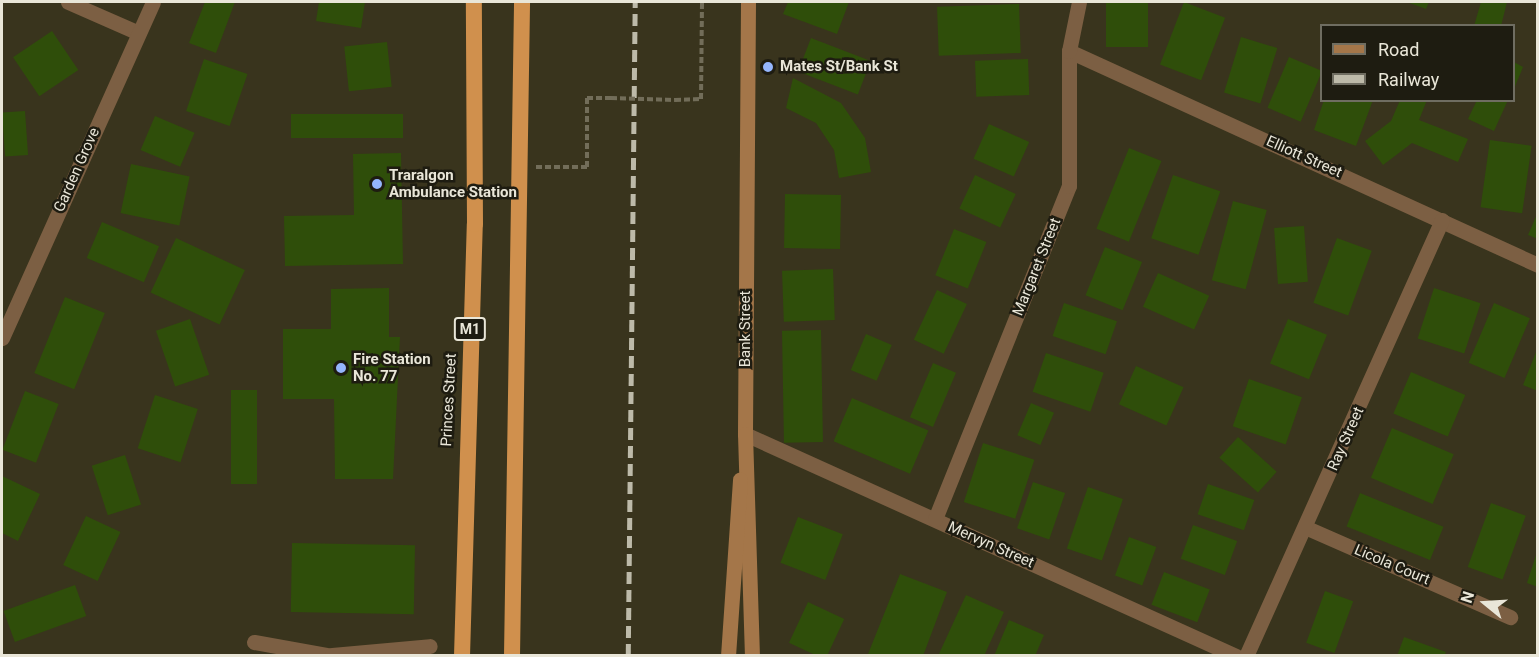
<!DOCTYPE html>
<html>
<head>
<meta charset="utf-8">
<style>
	body { margin:0 }
	#map { position:relative; width:1539px; height:657px; overflow:hidden; background:#39341d; font-family:Roboto,sans-serif }
	div>[style] { position:absolute }
	.building>* { inset:0; background:#2f4e0a; transform-origin:0 0 }
	.path>* { height:4px; margin-top:-2px; transform-origin:0; background:repeating-linear-gradient(90deg,#726d59 0 6px,transparent 0 9px) }
	.minor>* { height:15px; margin:-7.5px; padding:0 7.5px; transform-origin:7.5px; border-radius:7.5px; background:#7c5f43 }
	.secondary>* { height:15px; margin:-7.5px; padding:0 7.5px; transform-origin:7.5px; border-radius:7.5px; background:#a47649 }
	.trunk>* { height:16px; margin:-8px; padding:0 8px; transform-origin:8px; border-radius:8px; background:#d0904d }
	.rail>* { height:4.5px; margin-top:-2.25px; transform-origin:0; background:repeating-linear-gradient(90deg,#bdbaa9 0 12px,transparent 0 18px) }
	.path-bridge>* { height:4px; margin-top:-2px; transform-origin:0; background:repeating-linear-gradient(90deg,#726d59 0 6px,transparent 0 9px) }
	.dots>* { width:16px; height:16px; translate:-50% -50%; box-sizing:border-box; border:3px solid #1e1c11; border-radius:50% }
	span { translate:-50% -50%; white-space:nowrap; text-align:center; line-height:1.15; -webkit-text-stroke:5px #1e1c11; paint-order:stroke }
	.shield-label span { padding:2px 4px; background:#1e1c11; border:2px solid; border-radius:4px; -webkit-text-stroke-width:0 }
	.shield-label { font-size:14px; color:#e9e6d8; font-weight:700 }
	.poi-label { font-size:15px; color:#e9e6d8; font-weight:700 }
	.left { translate:0 -50%; text-align:left }
	.street-label { font-size:15px; color:#e9e6d8 }
	.frame { position:absolute; inset:0; border:3px solid #e9e6d8; pointer-events:none }
	.legend { position:absolute; left:1320px; top:24px; width:195px; height:78px; box-sizing:border-box; background:#1e1c11; border:2px solid #6f6d61; margin:0; padding:8px 10px; list-style:none; font-size:18px; color:#e9e6d8 }
	.legend li { display:flex; align-items:center; gap:12px; height:30px }
	.legend b { width:30px; border:2px solid #6f6d61 }
	.north { position:absolute; left:1455px; top:573px; width:60px; height:60px; -webkit-text-stroke:4px #1e1c11; paint-order:stroke; rotate:288deg; font-size:16px; font-weight:700; line-height:24px; text-align:center; color:#e9e6d8 }
	.north::after { content:''; display:block; margin:auto; width:21px; height:27px; background:#e9e6d8; clip-path:polygon(50% 0,100% 100%,50% 72%,0 100%) }
</style>
</head>
<body>
<div id="map">
	<div class="building">
		<div style="clip-path:polygon(205px 2px,235px 2px,216px 53px,189px 43px)"></div>
		<div style="clip-path:polygon(319px 2px,365px 2px,361px 28px,316px 21px)"></div>
		<div style="clip-path:polygon(788px 2px,849px 2px,837px 34px,783px 14px)"></div>
		<div style="left:1106px;top:2px;width:42px;height:45px"></div>
		<div style="left:1184px;top:2px;width:44px;height:67px;rotate:21deg"></div>
		<div style="clip-path:polygon(1407px 2px,1429px 2px,1426px 9px)"></div>
		<div style="clip-path:polygon(1481px 2px,1507px 2px,1501px 26px,1474px 26px)"></div>
		<div style="left:1019px;top:4px;width:49px;height:82px;rotate:88deg"></div>
		<div style="left:52px;top:31px;width:47px;height:47px;rotate:56deg"></div>
		<div style="left:1241px;top:37px;width:38px;height:58px;rotate:17deg"></div>
		<div style="left:811px;top:38px;width:64px;height:36px;rotate:21deg"></div>
		<div style="left:387px;top:42px;width:45px;height:43px;rotate:84deg"></div>
		<div style="left:1289px;top:57px;width:36px;height:55px;rotate:23deg"></div>
		<div style="left:204px;top:59px;width:46px;height:55px;rotate:19deg"></div>
		<div style="left:1028px;top:59px;width:36px;height:53px;rotate:88deg"></div>
		<div style="clip-path:polygon(1514px 62px,1523px 67px,1514px 89px)"></div>
		<div style="clip-path:polygon(793px 78px,841px 103px,865px 138px,871px 172px,839px 178px,834px 150px,816px 123px,786px 108px)"></div>
		<div style="clip-path:polygon(1324px 100px,1373px 100px,1356px 146px,1314px 130px)"></div>
		<div style="clip-path:polygon(1400px 100px,1427px 100px,1419px 120px,1468px 139px,1458px 162px,1412px 143px,1383px 165px,1365px 141px,1391px 121px)"></div>
		<div style="clip-path:polygon(1477px 100px,1508px 100px,1494px 131px,1468px 119px)"></div>
		<div style="left:25px;top:111px;width:44px;height:23px;rotate:86deg"></div>
		<div style="left:403px;top:114px;width:24px;height:112px;rotate:90deg"></div>
		<div style="left:155px;top:116px;width:43px;height:37px;rotate:23deg"></div>
		<div style="left:989px;top:124px;width:44px;height:38px;rotate:24deg"></div>
		<div style="left:1490px;top:140px;width:42px;height:68px;rotate:8deg"></div>
		<div style="left:1129px;top:148px;width:35px;height:87px;rotate:22deg"></div>
		<div style="clip-path:polygon(401px 153px,403px 264px,285px 266px,284px 216px,354px 215px,353px 154px)"></div>
		<div style="left:131px;top:164px;width:60px;height:50px;rotate:12deg"></div>
		<div style="left:975px;top:175px;width:45px;height:37px;rotate:25deg"></div>
		<div style="left:1173px;top:175px;width:50px;height:67px;rotate:19deg"></div>
		<div style="left:785px;top:194px;width:56px;height:54px;rotate:1deg"></div>
		<div style="left:1233px;top:201px;width:35px;height:82px;rotate:15deg"></div>
		<div style="clip-path:polygon(1538px 212px,1538px 239px,1528px 235px)"></div>
		<div style="left:102px;top:222px;width:62px;height:39px;rotate:23deg"></div>
		<div style="left:1304px;top:226px;width:56px;height:30px;rotate:86deg"></div>
		<div style="left:954px;top:229px;width:35px;height:50px;rotate:22deg"></div>
		<div style="left:176px;top:238px;width:76px;height:60px;rotate:25deg"></div>
		<div style="left:1337px;top:238px;width:37px;height:69px;rotate:20deg"></div>
		<div style="left:1105px;top:247px;width:40px;height:52px;rotate:22deg"></div>
		<div style="left:833px;top:269px;width:51px;height:51px;rotate:88deg"></div>
		<div style="left:1158px;top:273px;width:56px;height:37px;rotate:24deg"></div>
		<div style="clip-path:polygon(389px 288px,389px 337px,400px 337px,393px 479px,335px 479px,334px 399px,283px 399px,283px 329px,331px 329px,331px 289px)"></div>
		<div style="left:1434px;top:288px;width:49px;height:53px;rotate:18deg"></div>
		<div style="left:937px;top:290px;width:33px;height:55px;rotate:25deg"></div>
		<div style="left:65px;top:297px;width:43px;height:82px;rotate:22deg"></div>
		<div style="left:1064px;top:303px;width:56px;height:35px;rotate:19deg"></div>
		<div style="left:1494px;top:303px;width:39px;height:65px;rotate:23deg"></div>
		<div style="left:190px;top:319px;width:59px;height:36px;rotate:71deg"></div>
		<div style="left:1288px;top:319px;width:42px;height:48px;rotate:22deg"></div>
		<div style="left:821px;top:330px;width:112px;height:39px;rotate:89deg"></div>
		<div style="left:866px;top:334px;width:28px;height:39px;rotate:23deg"></div>
		<div style="clip-path:polygon(1538px 347px,1538px 391px,1523px 385px)"></div>
		<div style="left:1046px;top:353px;width:61px;height:41px;rotate:19deg"></div>
		<div style="left:933px;top:363px;width:25px;height:59px;rotate:23deg"></div>
		<div style="left:1136px;top:366px;width:52px;height:42px;rotate:24deg"></div>
		<div style="left:1411px;top:372px;width:59px;height:45px;rotate:23deg"></div>
		<div style="left:1249px;top:379px;width:56px;height:50px;rotate:19deg"></div>
		<div style="left:231px;top:390px;width:26px;height:94px"></div>
		<div style="left:25px;top:391px;width:36px;height:63px;rotate:21deg"></div>
		<div style="left:155px;top:395px;width:45px;height:56px;rotate:18deg"></div>
		<div style="left:852px;top:398px;width:83px;height:47px;rotate:23deg"></div>
		<div style="left:1031px;top:403px;width:25px;height:35px;rotate:23deg"></div>
		<div style="left:1392px;top:428px;width:67px;height:54px;rotate:23deg"></div>
		<div style="left:1238px;top:437px;width:52px;height:28px;rotate:42deg"></div>
		<div style="left:983px;top:443px;width:54px;height:62px;rotate:18deg"></div>
		<div style="left:125px;top:455px;width:52px;height:35px;rotate:72deg"></div>
		<div style="clip-path:polygon(2px 476px,40px 494px,18px 541px,2px 533px)"></div>
		<div style="left:1033px;top:482px;width:34px;height:49px;rotate:19deg"></div>
		<div style="left:1208px;top:484px;width:49px;height:32px;rotate:19deg"></div>
		<div style="left:1088px;top:487px;width:37px;height:65px;rotate:19deg"></div>
		<div style="left:1360px;top:493px;width:90px;height:36px;rotate:22deg"></div>
		<div style="left:1491px;top:503px;width:37px;height:68px;rotate:20deg"></div>
		<div style="left:86px;top:516px;width:38px;height:54px;rotate:25deg"></div>
		<div style="left:798px;top:517px;width:48px;height:49px;rotate:21deg"></div>
		<div style="left:1193px;top:525px;width:47px;height:36px;rotate:20deg"></div>
		<div style="left:1129px;top:537px;width:29px;height:41px;rotate:20deg"></div>
		<div style="left:292px;top:543px;width:123px;height:69px;rotate:1deg"></div>
		<div style="clip-path:polygon(1537px 552px,1538px 552px,1538px 587px,1527px 583px)"></div>
		<div style="left:1164px;top:572px;width:49px;height:35px;rotate:21deg"></div>
		<div style="clip-path:polygon(900px 574px,947px 592px,923px 656px,872px 656px,868px 654px)"></div>
		<div style="left:75px;top:585px;width:33px;height:76px;rotate:70deg"></div>
		<div style="left:1325px;top:591px;width:30px;height:55px;rotate:20deg"></div>
		<div style="clip-path:polygon(966px 595px,1004px 612px,984px 656px,938px 656px)"></div>
		<div style="left:808px;top:602px;width:40px;height:45px;rotate:25deg"></div>
		<div style="clip-path:polygon(1009px 620px,1044px 635px,1035px 656px,994px 656px)"></div>
		<div style="clip-path:polygon(1404px 637px,1446px 652px,1444px 656px,1397px 656px)"></div>
	</div>
	<div class="path">
		<div style="left:675px;top:100px;width:26px;rotate:-2deg"></div>
		<div style="left:701px;top:99px;width:97px;rotate:-89.4deg"></div>
		<div style="left:536px;top:167px;width:51px"></div>
		<div style="left:587px;top:167px;width:69px;rotate:-90deg"></div>
		<div style="left:587px;top:98px;width:24px"></div>
	</div>
	<div class="minor">
		<div style="left:68px;top:2px;width:77px;rotate:23.6deg"></div>
		<div style="left:1069px;top:51px;width:516px;rotate:24.53deg"></div>
		<div style="left:2px;top:338px;width:368px;rotate:-65.8deg"></div>
		<div style="left:745px;top:434px;width:539px;rotate:24.33deg"></div>
		<div style="left:935px;top:519px;width:359px;rotate:-68.1deg"></div>
		<div style="left:1069px;top:186px;width:135px;rotate:-90deg"></div>
		<div style="left:1069px;top:51px;width:50px;rotate:-78.5deg"></div>
		<div style="left:1307px;top:528px;width:222px;rotate:23.7deg"></div>
		<div style="left:254px;top:642px;width:79px;rotate:10.2deg"></div>
		<div style="left:332px;top:655px;width:98px;rotate:-5.2deg"></div>
		<div style="left:1246px;top:656px;width:478px;rotate:-65.8deg"></div>
	</div>
	<div class="secondary">
		<div style="left:748px;top:2px;width:432px;rotate:90.4deg"></div>
		<div style="left:745px;top:434px;width:222px;rotate:88.2deg"></div>
		<div style="left:728px;top:656px;width:177px;rotate:-86.1deg"></div>
	</div>
	<div class="trunk">
		<div style="left:462px;top:656px;width:432px;rotate:-88.3deg"></div>
		<div style="left:475px;top:224px;width:222px;rotate:-90.3deg"></div>
		<div style="left:512px;top:656px;width:654px;rotate:-89.12deg"></div>
	</div>
	<div class="rail">
		<div style="left:628px;top:656px;width:654px;rotate:-89.39deg"></div>
	</div>
	<div class="path-bridge">
		<div style="left:611px;top:98px;width:64px;rotate:1.8deg"></div>
	</div>
	<div class="dots">
		<div style="left:768px;top:67px;background:#95b6fd"></div>
		<div style="left:377px;top:184px;background:#95b6fd"></div>
		<div style="left:341px;top:368px;background:#95b6fd"></div>
	</div>
	<div class="shield-label">
		<span style="left:470px;top:329px">M1</span>
	</div>
	<div class="poi-label">
		<span class="left" style="left:780px;top:67px">Mates St/Bank St</span>
		<span class="left" style="left:389px;top:184px">Traralgon<br>Ambulance Station</span>
		<span class="left" style="left:353px;top:368px">Fire Station<br>No. 77</span>
	</div>
	<div class="street-label">
		<span style="left:1304px;top:157px;rotate:24deg">Elliott Street</span>
		<span style="left:77px;top:170px;rotate:-66deg">Garden Grove</span>
		<span style="left:1037px;top:267px;rotate:-68deg">Margaret Street</span>
		<span style="left:746px;top:329px;rotate:-90deg">Bank Street</span>
		<span style="left:449px;top:400px;rotate:-87deg">Princes Street</span>
		<span style="left:1346px;top:439px;rotate:-66deg">Ray Street</span>
		<span style="left:991px;top:545px;rotate:24deg">Mervyn Street</span>
		<span style="left:1392px;top:565px;rotate:23deg">Licola Court</span>
	</div>
	<div class="frame"></div>
	<ul class="legend">
	<li><b style="height:8px;background:#a47649"></b>Road</li>
	<li><b style="height:8px;background:#bdbaa9"></b>Railway</li>
	</ul>
	<div class="north">N</div>
</div>
</body>
</html>
